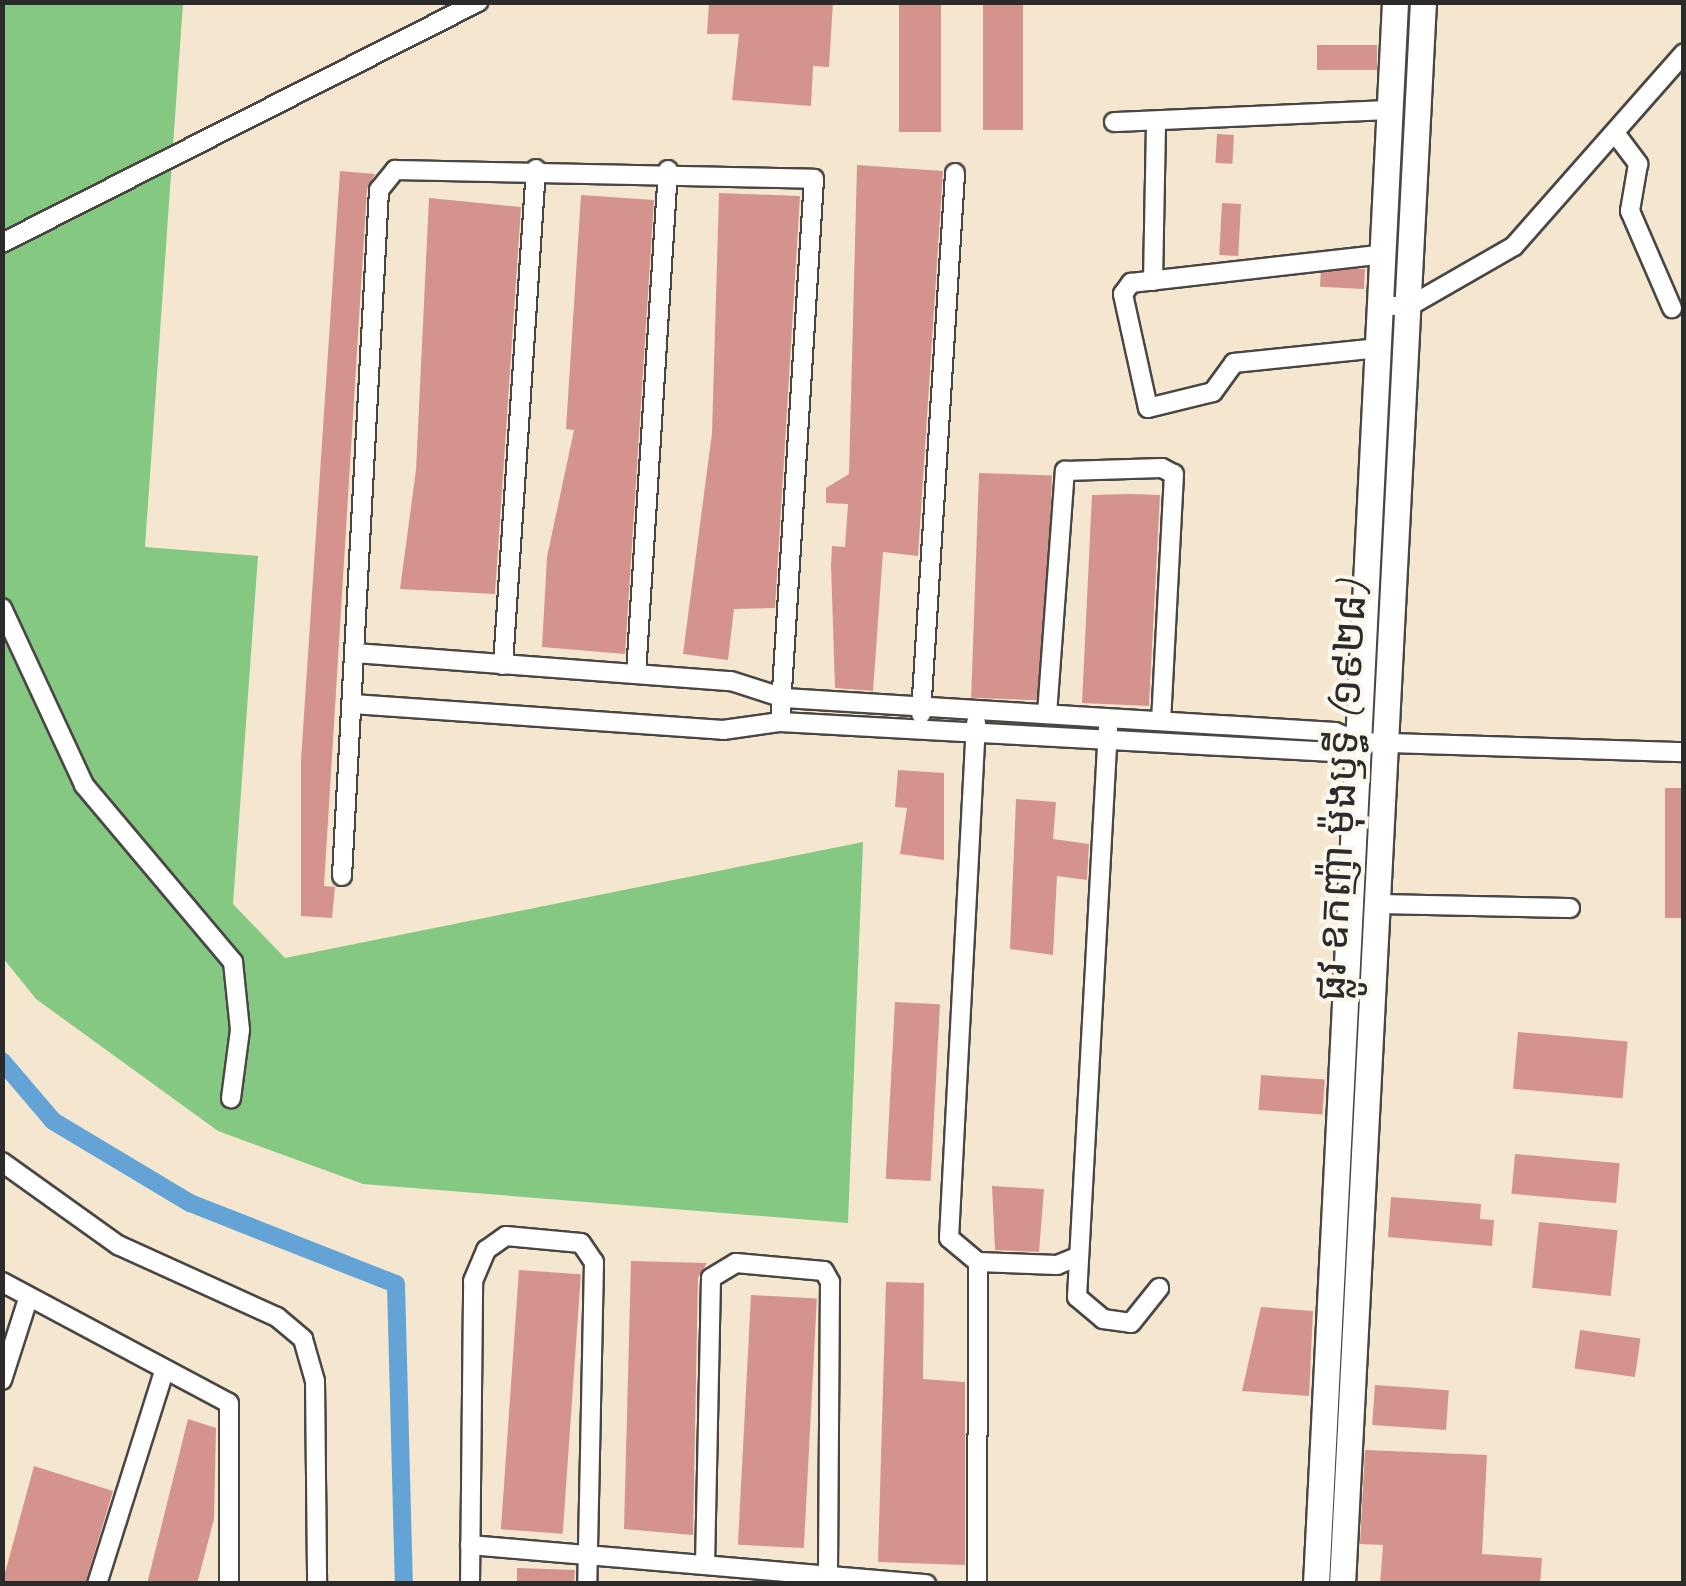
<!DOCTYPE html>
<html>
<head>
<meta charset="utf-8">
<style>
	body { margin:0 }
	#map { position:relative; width:1686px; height:1586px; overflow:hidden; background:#f5e7cf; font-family:Caveat,"Noto Sans Khmer",sans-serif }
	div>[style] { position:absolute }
	.green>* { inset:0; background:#85c882 }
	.canal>* { height:18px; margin:-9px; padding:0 9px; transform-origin:9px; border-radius:9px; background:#63a3d6 }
	.building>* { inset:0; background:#d4948d; transform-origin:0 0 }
	.roads { filter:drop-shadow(2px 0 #494744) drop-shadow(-2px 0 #494744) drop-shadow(0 2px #494744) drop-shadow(0 -2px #494744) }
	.minor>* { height:18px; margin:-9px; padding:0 9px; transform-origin:9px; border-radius:9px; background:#fff }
	.secondary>* { height:25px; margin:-12.5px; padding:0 12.5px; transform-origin:12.5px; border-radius:12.5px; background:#fff }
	span { translate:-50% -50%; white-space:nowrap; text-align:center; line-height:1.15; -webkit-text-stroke:8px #fbf7ec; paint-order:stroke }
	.street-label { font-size:42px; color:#2b2b2b }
	.frame { position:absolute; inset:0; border:5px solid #2b2b2b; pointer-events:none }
</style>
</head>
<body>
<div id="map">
	<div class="green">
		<div style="clip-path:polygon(2px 3px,183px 3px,145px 547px,258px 556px,233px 904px,285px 958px,863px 842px,848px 1223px,363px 1184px,218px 1131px,36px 999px,3px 958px)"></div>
	</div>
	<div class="canal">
		<div style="left:2px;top:1061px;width:79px;rotate:49.6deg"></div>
		<div style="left:53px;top:1121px;width:160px;rotate:30.9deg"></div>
		<div style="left:190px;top:1203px;width:221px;rotate:21.5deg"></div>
		<div style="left:396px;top:1284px;width:300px;rotate:88.5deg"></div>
	</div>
	<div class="building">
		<div style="clip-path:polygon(709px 2px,833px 2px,829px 67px,813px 66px,811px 106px,732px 100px,739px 34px,707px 34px)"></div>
		<div style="left:899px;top:2px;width:42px;height:130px"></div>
		<div style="left:983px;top:2px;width:40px;height:128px"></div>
		<div style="left:1317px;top:45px;width:60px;height:25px"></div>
		<div style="left:1217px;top:134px;width:17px;height:29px;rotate:3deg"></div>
		<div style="clip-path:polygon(857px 165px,943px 171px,918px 556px,883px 552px,873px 691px,835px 688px,831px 565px,832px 546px,845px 547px,848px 504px,826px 503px,826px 488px,849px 474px)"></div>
		<div style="clip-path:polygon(340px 171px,375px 174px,367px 189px,324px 886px,335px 887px,332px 918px,301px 916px,301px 760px)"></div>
		<div style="clip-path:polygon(719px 193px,800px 196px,775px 608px,734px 609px,728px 660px,683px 654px,712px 433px)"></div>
		<div style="clip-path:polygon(581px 195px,654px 200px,625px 654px,542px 647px,547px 557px,574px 430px,566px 429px)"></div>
		<div style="clip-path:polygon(429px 198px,521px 207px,495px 594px,400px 589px,416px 470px)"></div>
		<div style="left:1222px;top:203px;width:19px;height:52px;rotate:3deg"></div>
		<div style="left:1365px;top:269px;width:20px;height:44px;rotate:93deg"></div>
		<div style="left:979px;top:473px;width:73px;height:225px;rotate:2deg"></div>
		<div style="clip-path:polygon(1131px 494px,1160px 495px,1149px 706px,1082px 703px,1092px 495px)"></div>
		<div style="clip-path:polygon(898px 770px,944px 773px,944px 860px,900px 854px,907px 808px,895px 807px)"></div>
		<div style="left:1665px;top:788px;width:19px;height:130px"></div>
		<div style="clip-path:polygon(1016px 799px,1056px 802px,1053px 839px,1089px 844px,1087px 880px,1057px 876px,1053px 955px,1010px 949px)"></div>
		<div style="left:895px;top:1002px;width:45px;height:177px;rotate:3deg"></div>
		<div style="left:1518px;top:1032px;width:110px;height:57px;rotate:5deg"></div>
		<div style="left:1261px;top:1075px;width:64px;height:35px;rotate:4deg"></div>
		<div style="left:1515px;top:1154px;width:105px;height:40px;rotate:5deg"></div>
		<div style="clip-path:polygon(992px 1186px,1044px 1189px,1039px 1252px,995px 1250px)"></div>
		<div style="clip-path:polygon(1391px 1197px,1481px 1204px,1480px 1219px,1494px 1220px,1492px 1246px,1388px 1237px)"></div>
		<div style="left:1539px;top:1222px;width:79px;height:66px;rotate:6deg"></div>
		<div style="clip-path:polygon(631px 1261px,707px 1263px,698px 1278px,693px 1535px,624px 1529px)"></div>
		<div style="left:519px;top:1270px;width:62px;height:260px;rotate:4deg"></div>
		<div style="clip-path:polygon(886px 1282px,924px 1283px,923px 1379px,965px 1382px,965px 1565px,878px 1562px)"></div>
		<div style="left:751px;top:1295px;width:66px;height:250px;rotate:3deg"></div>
		<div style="clip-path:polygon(1261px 1307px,1313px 1311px,1309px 1396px,1242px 1391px)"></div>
		<div style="left:1580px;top:1330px;width:61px;height:39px;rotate:8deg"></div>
		<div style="left:1375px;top:1385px;width:74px;height:40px;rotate:4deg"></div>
		<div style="clip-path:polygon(188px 1419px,216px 1428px,214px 1519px,197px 1584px,147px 1584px)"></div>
		<div style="clip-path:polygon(1365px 1450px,1487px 1455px,1482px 1554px,1542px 1558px,1540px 1584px,1380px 1584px,1383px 1545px,1360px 1544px)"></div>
		<div style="clip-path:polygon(34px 1466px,113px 1491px,85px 1584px,2px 1584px)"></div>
		<div style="clip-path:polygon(517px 1568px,575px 1570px,574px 1584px,517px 1584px)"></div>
	</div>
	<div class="roads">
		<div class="minor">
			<div style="left:1114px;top:122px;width:277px;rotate:-2.5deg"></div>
			<div style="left:1615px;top:133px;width:39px;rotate:53deg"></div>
			<div style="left:1638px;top:164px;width:48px;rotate:99.7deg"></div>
			<div style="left:1630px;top:211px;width:106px;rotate:66.6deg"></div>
			<div style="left:2px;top:243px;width:534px;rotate:-26.85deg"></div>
			<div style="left:1153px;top:281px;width:159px;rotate:-88.9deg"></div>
			<div style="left:1381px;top:305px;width:27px;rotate:4deg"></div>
			<div style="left:1408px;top:307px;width:122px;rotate:-29.9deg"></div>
			<div style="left:1514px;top:246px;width:257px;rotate:-48.6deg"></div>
			<div style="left:1379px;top:348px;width:146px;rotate:174.1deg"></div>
			<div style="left:1234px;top:363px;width:36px;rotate:126deg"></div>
			<div style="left:1213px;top:392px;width:67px;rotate:166.2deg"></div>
			<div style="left:1148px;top:408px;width:117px;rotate:-102.4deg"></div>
			<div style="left:1123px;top:294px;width:14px;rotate:-54deg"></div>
			<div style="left:1131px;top:283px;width:255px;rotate:-6.5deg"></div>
			<div style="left:2px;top:608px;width:195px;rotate:65.1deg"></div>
			<div style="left:84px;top:785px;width:231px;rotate:49.9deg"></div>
			<div style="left:233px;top:962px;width:68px;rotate:84.1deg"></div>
			<div style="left:240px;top:1030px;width:69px;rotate:97.5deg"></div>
			<div style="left:355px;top:653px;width:377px;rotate:4.3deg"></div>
			<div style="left:731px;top:681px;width:56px;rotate:17.8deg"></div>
			<div style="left:784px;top:698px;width:552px;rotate:3.53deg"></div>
			<div style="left:1335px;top:732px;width:26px;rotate:23deg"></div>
			<div style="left:503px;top:665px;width:497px;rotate:-86.2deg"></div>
			<div style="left:636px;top:674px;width:505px;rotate:-86.37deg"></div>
			<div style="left:353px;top:704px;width:371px;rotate:4deg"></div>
			<div style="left:723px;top:730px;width:58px;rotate:-8deg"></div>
			<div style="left:780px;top:722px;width:554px;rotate:3.11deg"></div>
			<div style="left:1333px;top:752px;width:28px;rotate:-21deg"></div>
			<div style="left:1359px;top:742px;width:325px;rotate:1.8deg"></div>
			<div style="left:921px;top:714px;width:542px;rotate:-86.4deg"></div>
			<div style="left:1047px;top:714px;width:244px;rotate:-85.8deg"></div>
			<div style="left:1065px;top:471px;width:97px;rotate:-1.8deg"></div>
			<div style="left:1162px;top:468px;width:13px;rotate:27deg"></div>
			<div style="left:1174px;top:474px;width:247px;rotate:93deg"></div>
			<div style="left:976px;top:723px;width:516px;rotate:93deg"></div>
			<div style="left:949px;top:1238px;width:38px;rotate:40deg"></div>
			<div style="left:978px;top:1262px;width:79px;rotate:2.2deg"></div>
			<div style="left:1057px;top:1265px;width:18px;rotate:-22deg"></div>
			<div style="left:1108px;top:728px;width:570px;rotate:93.12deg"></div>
			<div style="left:1077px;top:1297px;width:34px;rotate:40deg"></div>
			<div style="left:1103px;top:1319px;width:28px;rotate:8deg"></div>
			<div style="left:1131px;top:1323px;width:45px;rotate:-51.3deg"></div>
			<div style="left:342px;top:876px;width:687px;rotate:-86.91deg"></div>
			<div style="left:379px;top:190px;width:26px;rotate:-51deg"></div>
			<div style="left:395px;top:170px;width:419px;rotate:1.2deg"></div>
			<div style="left:814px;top:179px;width:544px;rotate:93.58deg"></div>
			<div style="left:1377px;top:904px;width:193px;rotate:1.2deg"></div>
			<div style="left:2px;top:1162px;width:143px;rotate:35.6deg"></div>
			<div style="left:118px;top:1245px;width:175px;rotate:24.4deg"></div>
			<div style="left:277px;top:1317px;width:34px;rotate:40deg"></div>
			<div style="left:303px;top:1339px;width:44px;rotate:74.1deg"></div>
			<div style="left:315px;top:1381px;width:203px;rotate:89.4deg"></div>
			<div style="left:2px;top:1282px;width:257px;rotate:28.1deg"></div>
			<div style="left:229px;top:1403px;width:181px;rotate:90deg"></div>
			<div style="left:2px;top:1380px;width:85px;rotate:-72.2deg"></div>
			<div style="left:470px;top:1545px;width:458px;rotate:4.9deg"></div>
			<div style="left:705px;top:1565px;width:287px;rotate:-88.8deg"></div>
			<div style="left:711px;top:1278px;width:29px;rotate:-31deg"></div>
			<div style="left:736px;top:1263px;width:88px;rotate:5.2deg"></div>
			<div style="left:824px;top:1271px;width:13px;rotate:61deg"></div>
			<div style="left:830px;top:1282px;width:293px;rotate:90.4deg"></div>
			<div style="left:97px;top:1584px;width:223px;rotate:-72.5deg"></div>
			<div style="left:470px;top:1584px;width:303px;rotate:-89.4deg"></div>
			<div style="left:473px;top:1281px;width:34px;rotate:-67deg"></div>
			<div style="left:486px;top:1250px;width:24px;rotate:-35deg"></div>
			<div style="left:506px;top:1236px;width:75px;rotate:5.3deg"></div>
			<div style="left:581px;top:1243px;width:23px;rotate:56deg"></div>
			<div style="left:594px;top:1262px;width:322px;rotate:91.2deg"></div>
			<div style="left:977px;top:1584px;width:322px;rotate:-89.8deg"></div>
		</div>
		<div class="secondary">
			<div style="left:1316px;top:1584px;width:1584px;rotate:-87.14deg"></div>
			<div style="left:1342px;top:1584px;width:1584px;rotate:-87.07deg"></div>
		</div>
	</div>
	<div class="street-label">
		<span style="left:1342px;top:791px;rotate:-87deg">ផ្លូវ ឧកញ៉ា ម៉ុងឫទ្ធី (១៩២៨)</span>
	</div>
	<div class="frame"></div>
</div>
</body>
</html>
